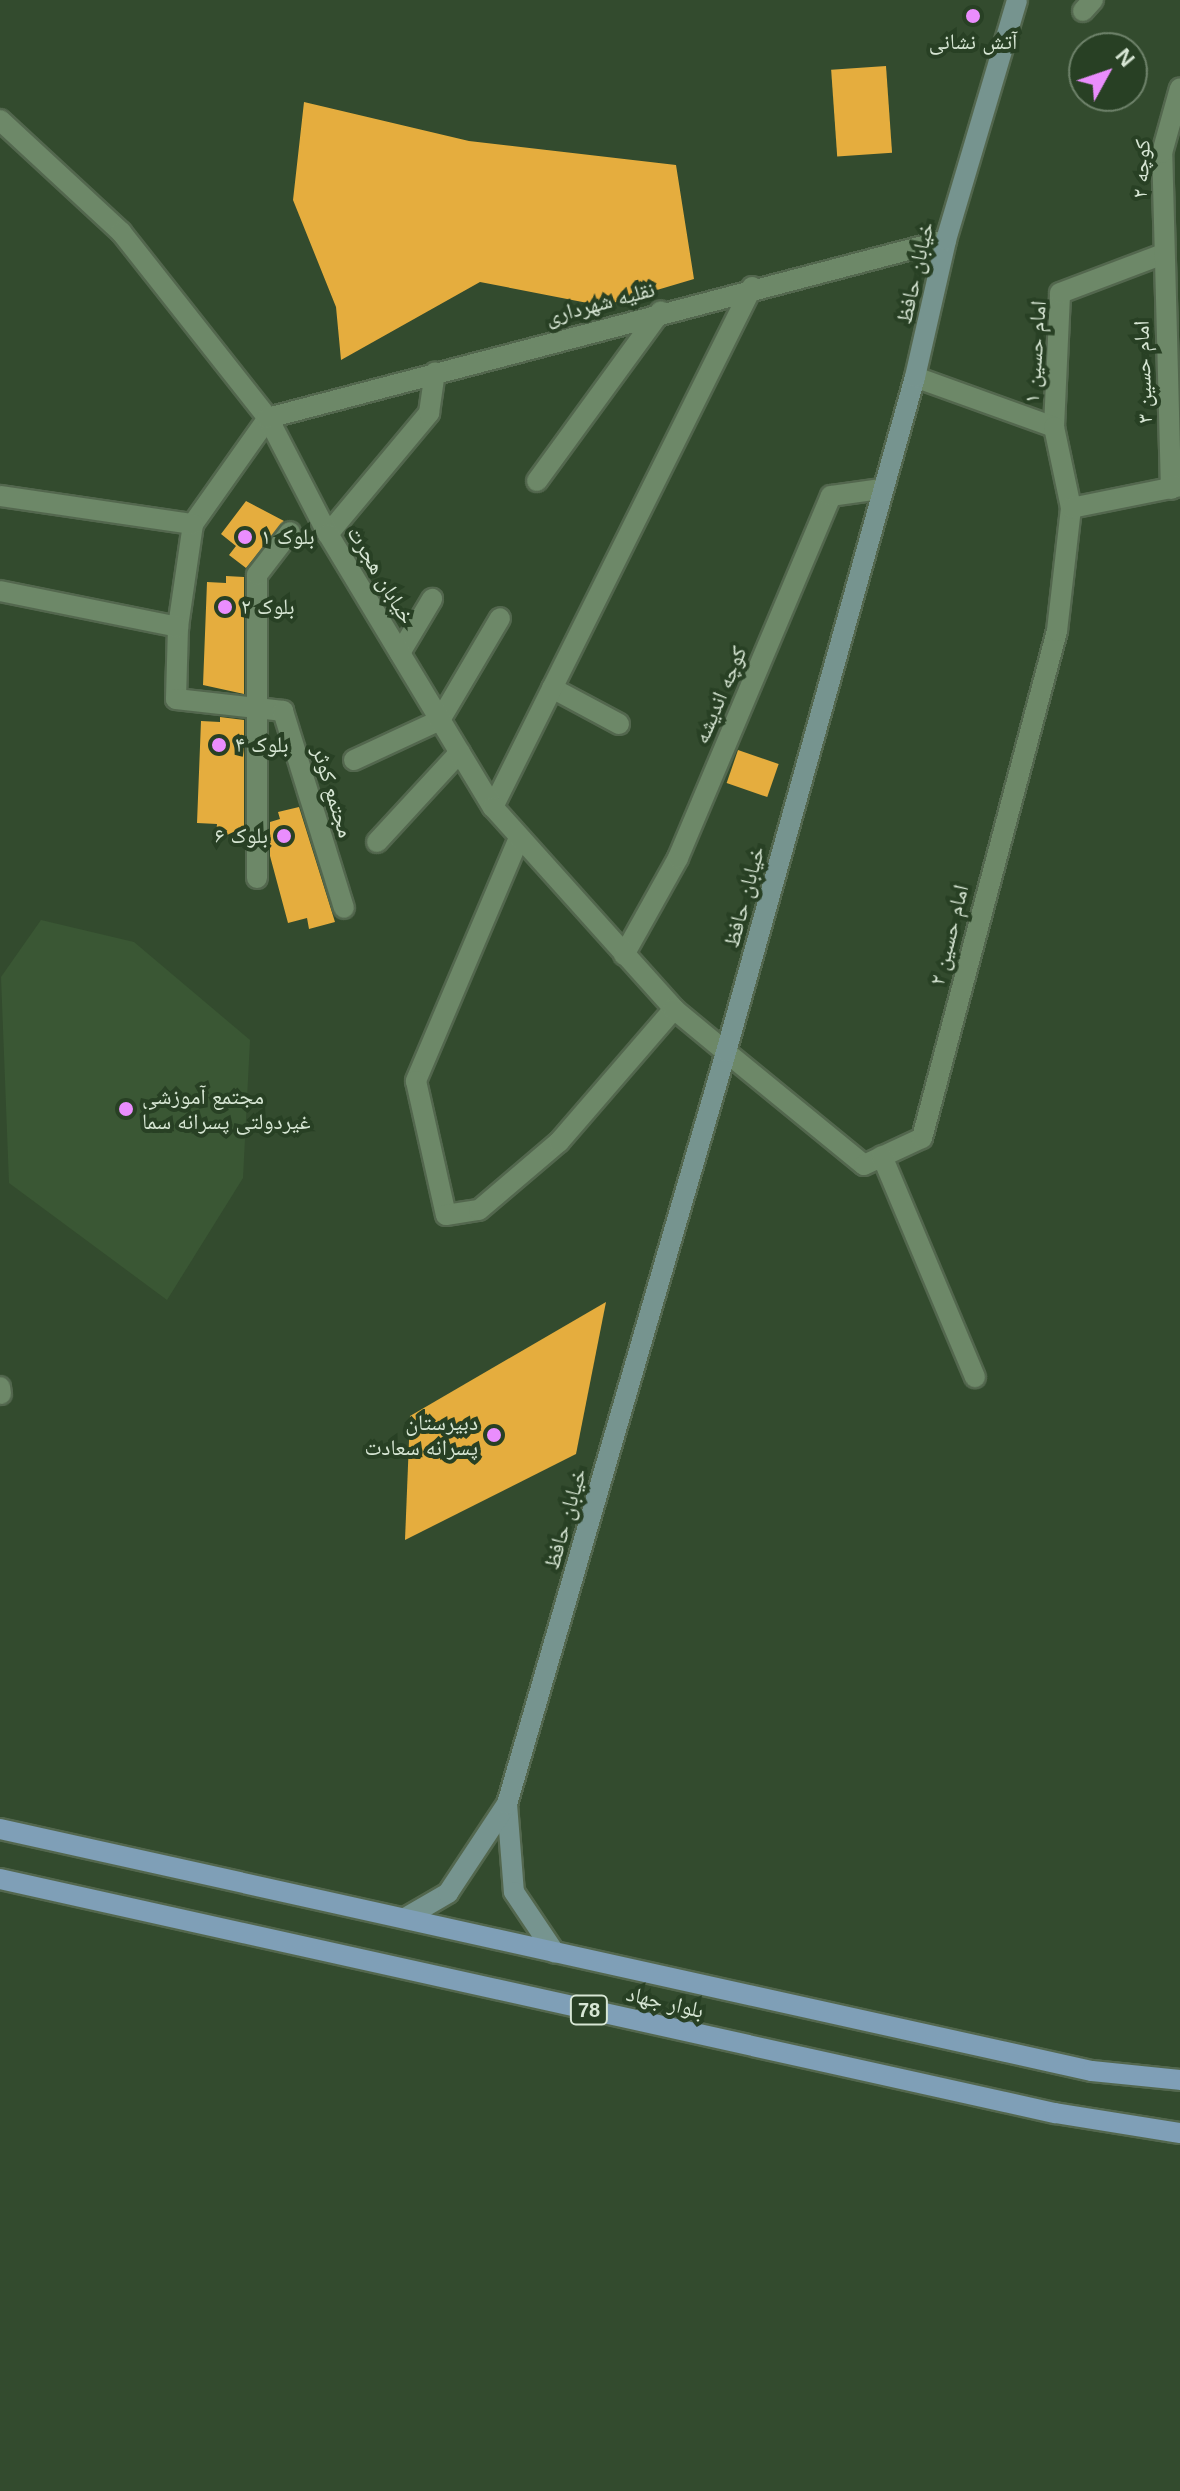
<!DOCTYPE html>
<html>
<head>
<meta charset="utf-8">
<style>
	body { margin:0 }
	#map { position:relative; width:1180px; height:2491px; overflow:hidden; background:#334b2e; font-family:Helvetica,"Noto Naskh Arabic",sans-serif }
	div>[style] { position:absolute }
	.built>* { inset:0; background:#3a5734 }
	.building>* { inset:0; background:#e5ad3e; transform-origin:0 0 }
	.roads { filter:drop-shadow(2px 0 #53674e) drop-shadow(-2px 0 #53674e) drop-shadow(0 2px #53674e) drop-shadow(0 -2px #53674e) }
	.minor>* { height:20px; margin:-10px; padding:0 10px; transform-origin:10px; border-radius:10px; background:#6d8868 }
	.tertiary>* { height:20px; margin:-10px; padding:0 10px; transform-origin:10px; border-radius:10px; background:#6d8868 }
	.secondary>* { height:20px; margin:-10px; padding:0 10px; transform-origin:10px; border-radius:10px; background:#76948f }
	.primary>* { height:20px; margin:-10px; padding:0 10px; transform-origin:10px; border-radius:10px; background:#7f9fb7 }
	.dots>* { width:22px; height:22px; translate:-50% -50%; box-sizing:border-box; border:4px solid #284024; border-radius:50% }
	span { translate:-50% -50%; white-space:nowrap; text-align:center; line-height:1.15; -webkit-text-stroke:8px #284024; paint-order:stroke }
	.shield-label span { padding:2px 6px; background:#284024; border:2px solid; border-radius:6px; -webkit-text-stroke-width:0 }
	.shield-label { font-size:20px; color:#d7e6d4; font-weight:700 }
	.poi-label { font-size:22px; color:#d7e6d4 }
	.left { translate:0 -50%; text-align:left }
	.right { translate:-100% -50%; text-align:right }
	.street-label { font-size:22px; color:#d7e6d4 }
	.north { position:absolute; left:1068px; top:32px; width:80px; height:80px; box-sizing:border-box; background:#284024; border:2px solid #6e826a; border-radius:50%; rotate:50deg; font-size:22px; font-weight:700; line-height:32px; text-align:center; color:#d7e6d4 }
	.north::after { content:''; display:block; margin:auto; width:28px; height:36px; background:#ea8dfd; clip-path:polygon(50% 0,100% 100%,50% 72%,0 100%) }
</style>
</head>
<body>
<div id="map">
	<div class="built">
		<div style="clip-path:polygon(41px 920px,134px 942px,250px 1040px,243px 1178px,167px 1300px,9px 1183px,1px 977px)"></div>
	</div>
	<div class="building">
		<div style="left:886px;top:66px;width:87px;height:55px;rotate:86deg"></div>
		<div style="clip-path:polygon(304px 102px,469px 141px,676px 165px,694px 279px,603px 306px,480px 282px,341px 360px,336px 307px,293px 200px)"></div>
		<div style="clip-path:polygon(246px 501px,284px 521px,246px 568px,229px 555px,236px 546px,221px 534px)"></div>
		<div style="clip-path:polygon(226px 576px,244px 577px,244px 694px,203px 685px,207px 582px,226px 583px)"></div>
		<div style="clip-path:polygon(220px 717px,244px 720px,244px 836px,216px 835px,217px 824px,197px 823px,201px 721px,220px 722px)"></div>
		<div style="left:738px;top:750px;width:43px;height:35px;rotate:19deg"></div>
		<div style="clip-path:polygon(299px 807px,335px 922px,309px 929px,307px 918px,288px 923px,270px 856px,270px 822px,280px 819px,278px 812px)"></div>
		<div style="clip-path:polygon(606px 1302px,576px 1454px,405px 1540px,410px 1416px)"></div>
	</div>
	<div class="roads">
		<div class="minor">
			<div style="left:1083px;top:11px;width:15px;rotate:-48deg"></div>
			<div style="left:268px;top:418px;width:130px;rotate:125.3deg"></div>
			<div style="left:193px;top:524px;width:104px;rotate:98.3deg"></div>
			<div style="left:178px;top:627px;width:72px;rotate:91.6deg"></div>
			<div style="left:176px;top:699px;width:108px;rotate:6.4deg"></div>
			<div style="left:283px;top:711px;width:206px;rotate:72.8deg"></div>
			<div style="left:1054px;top:427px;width:134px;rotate:-87.4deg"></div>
			<div style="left:1060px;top:293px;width:110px;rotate:-20.7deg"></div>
			<div style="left:537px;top:481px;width:210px;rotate:-53.9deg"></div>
			<div style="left:1171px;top:489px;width:336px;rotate:-91.5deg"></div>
			<div style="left:1162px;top:153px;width:67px;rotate:-74.5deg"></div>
			<div style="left:0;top:496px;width:195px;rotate:8.3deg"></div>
			<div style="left:328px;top:534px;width:158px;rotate:-50.1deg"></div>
			<div style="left:429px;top:413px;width:41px;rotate:-81.7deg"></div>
			<div style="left:0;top:591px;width:182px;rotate:11.4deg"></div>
			<div style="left:400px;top:653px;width:63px;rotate:-59.3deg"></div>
			<div style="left:552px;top:688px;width:76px;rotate:28.2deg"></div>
			<div style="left:354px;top:760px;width:95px;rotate:-24.9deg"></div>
			<div style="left:440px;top:720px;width:118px;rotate:-59.5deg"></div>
			<div style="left:493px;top:807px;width:581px;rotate:-63.52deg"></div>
			<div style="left:519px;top:838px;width:264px;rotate:113deg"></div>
			<div style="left:416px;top:1081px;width:137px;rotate:77.4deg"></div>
			<div style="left:446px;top:1215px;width:33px;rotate:-9deg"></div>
			<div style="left:479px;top:1210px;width:105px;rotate:-40.4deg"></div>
			<div style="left:559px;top:1142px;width:176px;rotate:-49.2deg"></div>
			<div style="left:377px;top:842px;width:122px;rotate:-47.3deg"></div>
			<div style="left:257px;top:878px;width:303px;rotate:-90deg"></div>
			<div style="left:257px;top:575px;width:54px;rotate:-52.5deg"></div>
			<div style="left:624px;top:955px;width:111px;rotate:-60.9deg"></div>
			<div style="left:678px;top:858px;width:393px;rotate:-67.1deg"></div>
			<div style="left:831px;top:496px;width:50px;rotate:-8deg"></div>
			<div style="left:726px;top:1052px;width:178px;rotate:39.3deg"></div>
			<div style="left:864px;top:1165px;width:64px;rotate:-25deg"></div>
			<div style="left:922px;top:1138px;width:525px;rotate:-75.09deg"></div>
			<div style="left:1057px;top:631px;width:124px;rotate:-83.5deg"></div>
			<div style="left:882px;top:1156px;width:240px;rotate:67.2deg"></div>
			<div style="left:0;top:1387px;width:7px;rotate:82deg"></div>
		</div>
		<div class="tertiary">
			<div style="left:0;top:120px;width:165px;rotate:42.8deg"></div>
			<div style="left:121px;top:232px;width:237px;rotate:51.7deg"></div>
			<div style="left:268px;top:418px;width:131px;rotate:62.7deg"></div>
			<div style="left:328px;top:534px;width:319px;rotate:58.9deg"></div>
			<div style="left:493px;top:807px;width:271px;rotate:48.1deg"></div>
			<div style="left:674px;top:1009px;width:67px;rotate:39.6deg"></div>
			<div style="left:915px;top:377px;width:148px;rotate:19.8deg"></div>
			<div style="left:1054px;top:427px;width:83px;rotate:78.1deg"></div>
			<div style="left:1071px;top:508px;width:111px;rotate:-11.4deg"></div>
			<div style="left:268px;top:418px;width:701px;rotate:-14.71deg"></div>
		</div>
		<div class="secondary">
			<div style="left:507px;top:1804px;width:88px;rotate:85.5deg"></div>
			<div style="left:514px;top:1892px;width:73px;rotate:56.1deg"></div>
			<div style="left:407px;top:1917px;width:48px;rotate:-30.3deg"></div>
			<div style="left:448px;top:1893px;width:107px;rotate:-56.5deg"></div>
			<div style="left:507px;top:1804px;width:783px;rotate:-73.76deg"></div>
			<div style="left:726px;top:1052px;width:701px;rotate:-74.36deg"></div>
			<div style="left:915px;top:377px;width:140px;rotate:-77.2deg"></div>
			<div style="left:946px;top:240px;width:250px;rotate:-73.5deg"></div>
		</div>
		<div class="primary">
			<div style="left:0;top:1829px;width:1118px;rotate:12.5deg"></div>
			<div style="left:1092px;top:2071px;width:88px;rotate:5.8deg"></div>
			<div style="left:0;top:1879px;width:1081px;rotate:12.51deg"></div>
			<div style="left:1055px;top:2113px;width:127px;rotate:9.1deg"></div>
		</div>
	</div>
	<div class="dots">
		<div style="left:973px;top:16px;background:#ea8dfd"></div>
		<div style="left:245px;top:537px;background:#ea8dfd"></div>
		<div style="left:225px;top:607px;background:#ea8dfd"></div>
		<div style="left:219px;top:745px;background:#ea8dfd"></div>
		<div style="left:284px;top:836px;background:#ea8dfd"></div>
		<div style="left:126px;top:1109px;background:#ea8dfd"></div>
		<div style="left:494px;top:1435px;background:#ea8dfd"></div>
	</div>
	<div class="shield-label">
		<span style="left:589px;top:2010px">78</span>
	</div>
	<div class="poi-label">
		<span style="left:973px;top:42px">آتش نشانی</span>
		<span class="left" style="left:261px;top:537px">بلوک ۱</span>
		<span class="left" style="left:241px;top:607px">بلوک ۲</span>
		<span class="left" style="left:235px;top:745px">بلوک ۴</span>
		<span class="right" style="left:268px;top:836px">بلوک ۶</span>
		<span class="left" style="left:142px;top:1109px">مجتمع آموزشی<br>غیردولتی پسرانه سما</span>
		<span class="right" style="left:478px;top:1435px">دبیرستان<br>پسرانه سعادت</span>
	</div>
	<div class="street-label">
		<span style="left:1141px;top:169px;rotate:-87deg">کوچه ۲</span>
		<span style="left:915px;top:273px;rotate:-77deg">خیابان حافظ</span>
		<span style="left:600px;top:303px;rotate:-15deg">نقلیه شهرداری</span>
		<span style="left:1035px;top:352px;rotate:-86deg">امام حسین ۱</span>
		<span style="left:1143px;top:372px;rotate:-92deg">امام حسین ۳</span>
		<span style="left:381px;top:575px;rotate:59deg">خیابان هجرت</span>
		<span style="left:720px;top:695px;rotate:-67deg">کوچه اندیشه</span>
		<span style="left:333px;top:792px;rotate:73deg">مجتمع کوثر</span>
		<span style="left:744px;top:897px;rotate:-75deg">خیابان حافظ</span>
		<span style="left:949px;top:935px;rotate:-76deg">امام حسین ۲</span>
		<span style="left:565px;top:1519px;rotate:-74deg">خیابان حافظ</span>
		<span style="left:665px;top:2002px;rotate:13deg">بلوار جهاد</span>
	</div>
	<div class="north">N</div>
</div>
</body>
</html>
